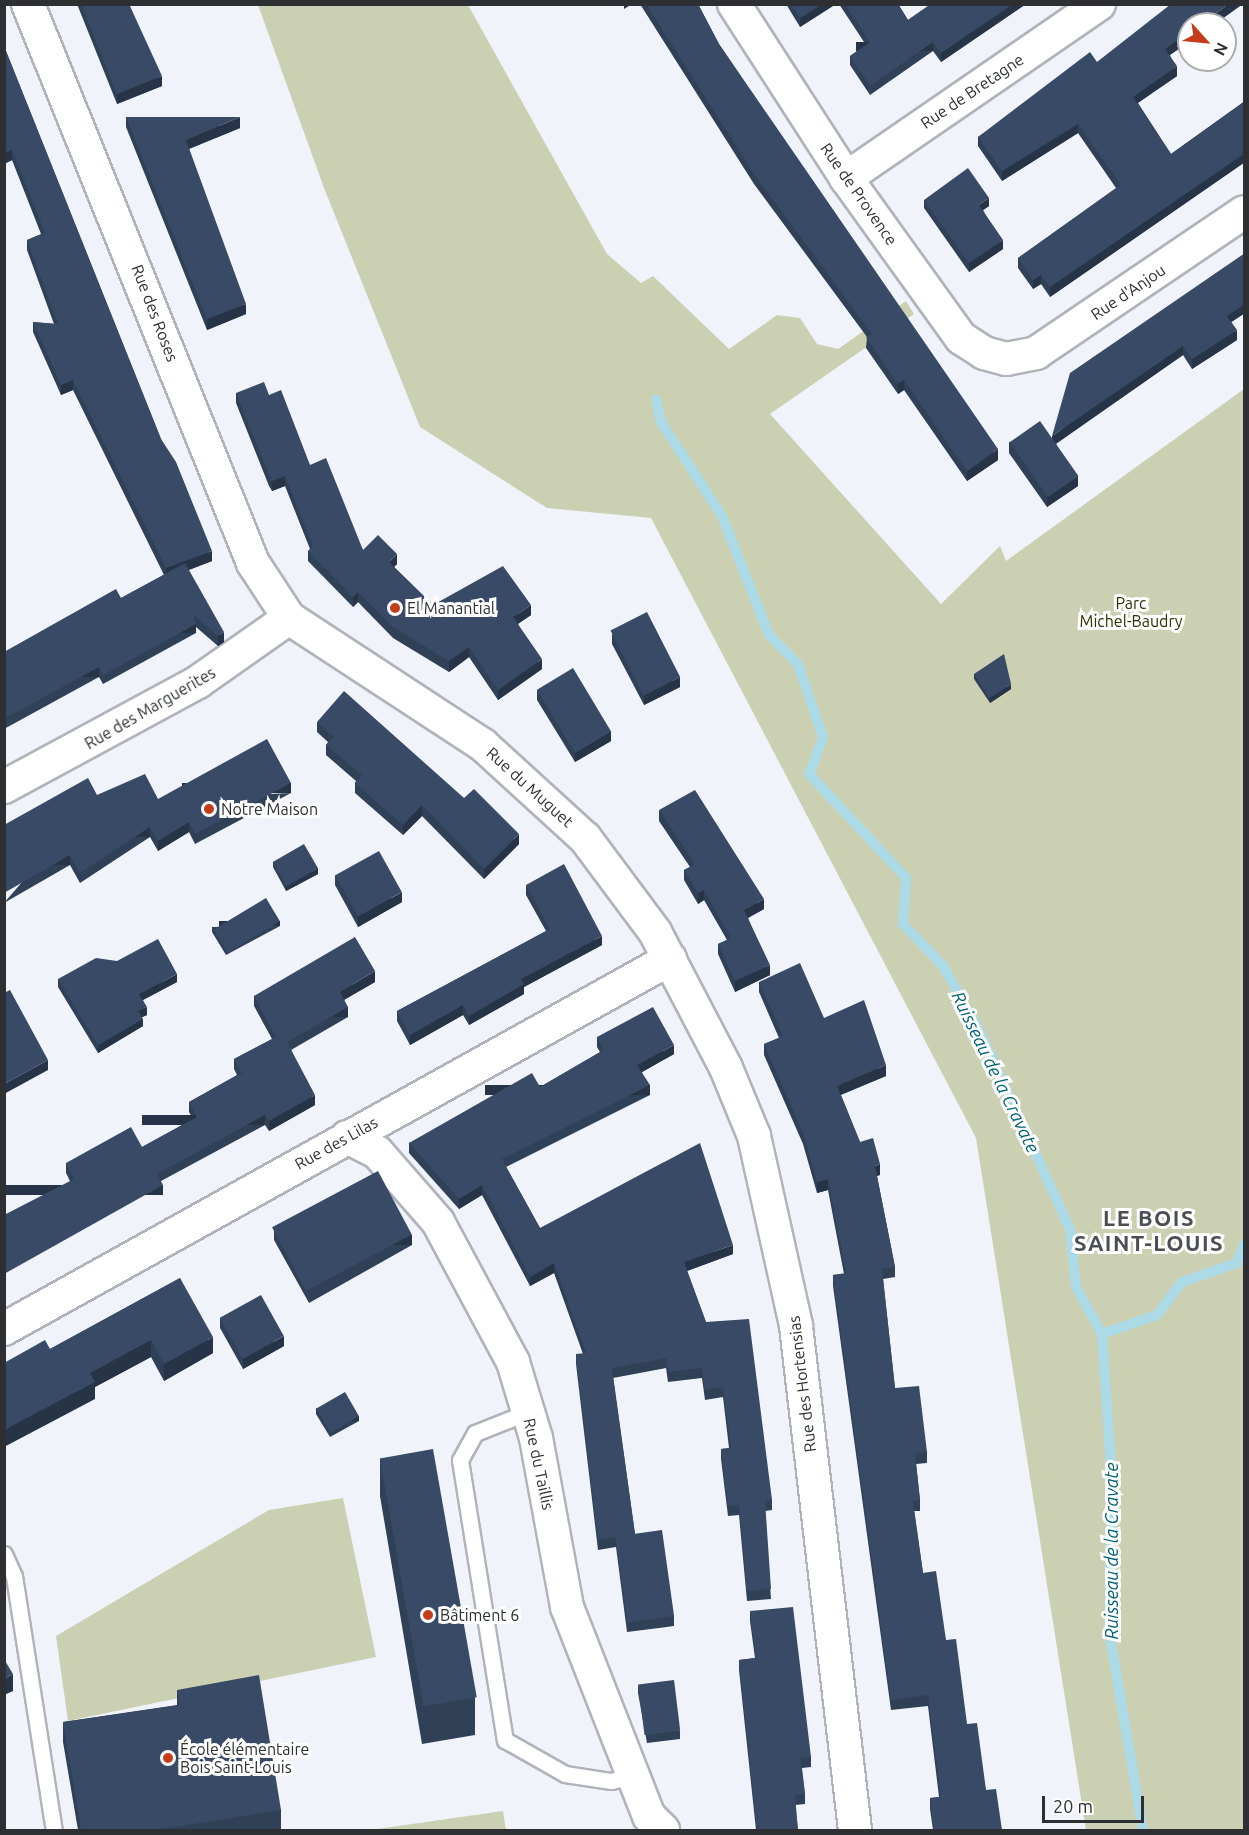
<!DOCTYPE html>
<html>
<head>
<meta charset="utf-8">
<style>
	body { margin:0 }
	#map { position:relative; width:1249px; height:1835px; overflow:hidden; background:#f0f4fa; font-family:Ubuntu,sans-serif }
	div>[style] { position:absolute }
	.green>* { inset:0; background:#cbd0b2 }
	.stream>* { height:10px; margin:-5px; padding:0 5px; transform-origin:5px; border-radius:5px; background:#acdae7 }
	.roads { filter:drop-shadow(2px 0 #b0b4ba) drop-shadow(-2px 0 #b0b4ba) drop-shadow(0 2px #b0b4ba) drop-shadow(0 -2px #b0b4ba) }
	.lane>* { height:15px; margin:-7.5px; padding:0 7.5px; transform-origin:7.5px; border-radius:7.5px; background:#fff }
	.street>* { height:32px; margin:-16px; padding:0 16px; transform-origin:16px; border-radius:16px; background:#fff }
	.wall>* { inset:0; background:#304057 }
	.shaded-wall>* { inset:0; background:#273447; transform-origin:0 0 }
	.building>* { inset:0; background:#384a65; transform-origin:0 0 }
	.dots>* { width:16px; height:16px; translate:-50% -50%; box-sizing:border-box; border:3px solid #fff; border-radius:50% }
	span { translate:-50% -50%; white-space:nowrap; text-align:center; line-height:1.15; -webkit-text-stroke:6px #fff; paint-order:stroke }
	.street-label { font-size:16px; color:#2e2f32 }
	.park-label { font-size:16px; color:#2d3103 }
	.poi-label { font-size:16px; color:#2e2f32 }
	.left { translate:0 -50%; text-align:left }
	.water-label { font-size:18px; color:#006274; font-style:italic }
	.district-label { font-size:22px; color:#4b4e53; font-weight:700; letter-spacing:1.5px }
	.frame { position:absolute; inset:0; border:6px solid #2e2f32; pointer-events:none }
	.north { position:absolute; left:1177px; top:12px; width:60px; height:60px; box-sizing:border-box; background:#fff; border:2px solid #abacad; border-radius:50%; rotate:117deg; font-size:16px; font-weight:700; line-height:24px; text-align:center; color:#2e2f32 }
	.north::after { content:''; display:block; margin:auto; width:21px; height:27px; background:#c53c1a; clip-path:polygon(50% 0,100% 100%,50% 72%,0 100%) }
	.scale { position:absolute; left:1042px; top:1796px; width:102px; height:27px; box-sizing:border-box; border:3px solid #2e2f32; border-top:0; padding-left:8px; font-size:18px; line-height:21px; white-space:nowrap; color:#2e2f32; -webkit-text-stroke:4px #fff; paint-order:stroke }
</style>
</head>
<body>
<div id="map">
	<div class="green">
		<div style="clip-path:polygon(258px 5px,468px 5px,607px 254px,641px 283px,653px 276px,729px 349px,777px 315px,800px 318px,817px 344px,838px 349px,906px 301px,914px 314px,770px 414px,941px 604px,1000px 546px,1006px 561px,1244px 389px,1244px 1830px,1086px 1830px,976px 1138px,651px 518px,547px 508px,420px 427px,324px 188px)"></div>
		<div style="clip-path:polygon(343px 1498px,376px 1657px,68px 1721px,56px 1636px,269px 1510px)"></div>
		<div style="clip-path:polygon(503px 1811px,506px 1830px,370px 1830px)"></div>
	</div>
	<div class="stream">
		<div style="left:656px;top:399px;width:24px;rotate:78deg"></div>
		<div style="left:661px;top:422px;width:112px;rotate:57deg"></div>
		<div style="left:722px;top:516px;width:128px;rotate:68.4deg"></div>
		<div style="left:769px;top:635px;width:41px;rotate:45deg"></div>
		<div style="left:798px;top:664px;width:78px;rotate:71.3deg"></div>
		<div style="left:823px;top:738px;width:39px;rotate:111deg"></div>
		<div style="left:809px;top:774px;width:142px;rotate:47deg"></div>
		<div style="left:906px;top:878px;width:46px;rotate:93.7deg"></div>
		<div style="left:903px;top:924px;width:58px;rotate:46.4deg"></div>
		<div style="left:943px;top:966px;width:78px;rotate:60.8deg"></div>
		<div style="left:981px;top:1034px;width:214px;rotate:65.5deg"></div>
		<div style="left:1070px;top:1229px;width:58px;rotate:84.1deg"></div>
		<div style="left:1076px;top:1287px;width:54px;rotate:61deg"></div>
		<div style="left:1102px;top:1334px;width:145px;rotate:86.1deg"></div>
		<div style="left:1112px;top:1479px;width:152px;rotate:91.1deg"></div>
		<div style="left:1109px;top:1631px;width:202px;rotate:80.3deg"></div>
		<div style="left:1102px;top:1334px;width:58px;rotate:-19.1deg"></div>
		<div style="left:1157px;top:1315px;width:41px;rotate:-52.9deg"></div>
		<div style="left:1182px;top:1282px;width:58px;rotate:-19.1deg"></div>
		<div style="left:1237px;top:1263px;width:20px;rotate:-70deg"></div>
	</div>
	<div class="roads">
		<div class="lane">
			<div style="left:528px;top:1412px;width:57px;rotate:158.4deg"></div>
			<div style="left:475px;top:1433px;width:31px;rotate:119deg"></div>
			<div style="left:460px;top:1460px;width:284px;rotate:80.9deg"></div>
			<div style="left:505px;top:1740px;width:69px;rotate:29.5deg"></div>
			<div style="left:565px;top:1774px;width:47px;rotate:8.7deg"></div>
			<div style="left:611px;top:1781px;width:23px;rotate:-13deg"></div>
			<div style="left:4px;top:1554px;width:24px;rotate:66deg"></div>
			<div style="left:14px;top:1576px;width:257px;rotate:81.1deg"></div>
		</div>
		<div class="street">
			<div style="left:28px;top:4px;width:603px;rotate:68.07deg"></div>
			<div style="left:253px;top:563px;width:66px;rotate:56.8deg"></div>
			<div style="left:289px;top:618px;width:232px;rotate:33.2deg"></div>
			<div style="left:483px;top:745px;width:138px;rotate:42.4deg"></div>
			<div style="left:585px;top:838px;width:117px;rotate:53.3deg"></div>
			<div style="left:655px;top:932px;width:153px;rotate:62.4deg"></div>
			<div style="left:726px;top:1068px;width:74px;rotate:67.6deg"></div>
			<div style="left:754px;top:1136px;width:195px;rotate:77.5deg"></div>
			<div style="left:796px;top:1326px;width:507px;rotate:83.32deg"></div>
			<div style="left:734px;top:4px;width:207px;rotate:57.2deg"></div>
			<div style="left:846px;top:178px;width:197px;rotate:54.3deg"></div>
			<div style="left:961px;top:338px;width:27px;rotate:33deg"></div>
			<div style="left:984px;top:353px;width:23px;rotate:15deg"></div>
			<div style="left:1006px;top:359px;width:31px;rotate:-11deg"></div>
			<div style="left:1036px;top:353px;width:251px;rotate:-34.1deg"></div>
			<div style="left:846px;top:178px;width:307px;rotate:-34.5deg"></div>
			<div style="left:4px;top:787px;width:221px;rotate:-28.4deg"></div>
			<div style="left:198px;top:682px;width:111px;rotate:-35.1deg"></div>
			<div style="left:347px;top:1137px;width:34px;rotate:27deg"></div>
			<div style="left:377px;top:1152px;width:93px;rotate:48.9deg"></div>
			<div style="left:438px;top:1222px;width:159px;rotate:61.8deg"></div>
			<div style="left:513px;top:1362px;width:79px;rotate:73.2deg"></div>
			<div style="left:536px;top:1438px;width:172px;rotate:79.6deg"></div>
			<div style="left:567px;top:1607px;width:225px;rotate:68.6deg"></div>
			<div style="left:649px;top:1816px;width:20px;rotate:45deg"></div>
			<div style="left:4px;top:1329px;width:762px;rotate:-29.05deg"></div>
		</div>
	</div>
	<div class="wall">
		<div style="clip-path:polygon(77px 4px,129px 4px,162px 86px,117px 104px)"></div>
		<div style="clip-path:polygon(640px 4px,698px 4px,719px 44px,998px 460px,967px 481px,904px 390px,898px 394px,866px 348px,867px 337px,754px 184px)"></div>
		<div style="clip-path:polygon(786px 4px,836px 4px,800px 27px)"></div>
		<div style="clip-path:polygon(839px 4px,898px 4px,908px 20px,931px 4px,1026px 4px,941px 62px,933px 51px,870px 95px,850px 65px,850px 56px,866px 45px)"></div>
		<div style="clip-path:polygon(1189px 24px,1189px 42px,1170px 55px,1177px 76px,1138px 103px,1171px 154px,1245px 101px,1245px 162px,1050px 297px,1041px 284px,1033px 289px,1018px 268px,1018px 258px,1116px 188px,1078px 133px,1002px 181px,978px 146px,978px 137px,1097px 62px)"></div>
		<div style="clip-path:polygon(4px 46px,161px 439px,212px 561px,188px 570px,224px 642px,218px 646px,196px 627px,196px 633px,103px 684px,99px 677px,4px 729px,4px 652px,121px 598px,164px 575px,73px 390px,61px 395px,33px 332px,33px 322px,54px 324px,27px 250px,27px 240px,41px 234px,12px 160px,4px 164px)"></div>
		<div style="clip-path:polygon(126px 117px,240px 128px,189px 149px,246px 314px,207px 330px,126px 127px)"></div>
		<div style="clip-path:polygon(924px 200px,989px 206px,983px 210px,1003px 249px,969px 272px,924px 208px)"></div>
		<div style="clip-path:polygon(1245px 253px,1245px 313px,1231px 322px,1237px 340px,1192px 369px,1183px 355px,1056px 444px,1078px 486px,1047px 507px,1009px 453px,1009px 442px,1052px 439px)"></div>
		<div style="clip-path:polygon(236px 393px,269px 395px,310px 465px,363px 550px,397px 564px,394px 567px,433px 605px,531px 615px,518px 624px,542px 669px,498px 700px,469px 657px,449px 672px,393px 638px,358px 602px,353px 607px,308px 561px,308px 551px,310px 549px,285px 486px,272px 491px,269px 486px,236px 403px)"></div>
		<div style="clip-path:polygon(612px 634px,680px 687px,644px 705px,612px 644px)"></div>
		<div style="clip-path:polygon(974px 674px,1011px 689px,990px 703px,974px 679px)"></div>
		<div style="clip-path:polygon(537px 690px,611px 741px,575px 762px,537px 700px)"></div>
		<div style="clip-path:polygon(317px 722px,464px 798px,519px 844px,484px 879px,422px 816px,403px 835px,355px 793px,355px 783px,356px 781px,326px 755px,326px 745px,328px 742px,317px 732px)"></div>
		<div style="clip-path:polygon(291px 793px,195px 844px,189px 832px,158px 851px,150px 837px,80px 883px,70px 865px,4px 903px,97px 795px,158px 799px)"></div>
		<div style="clip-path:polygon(659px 810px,764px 909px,748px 918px,770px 975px,735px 992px,718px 954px,718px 944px,727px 940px,704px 900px,698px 904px,684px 880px,684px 870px,690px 867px,659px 821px)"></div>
		<div style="clip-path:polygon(273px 862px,318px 874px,286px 891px,273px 867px)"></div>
		<div style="clip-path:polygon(335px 875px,402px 902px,358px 927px,335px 885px)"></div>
		<div style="clip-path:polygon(526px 885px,602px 945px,524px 987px,524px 994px,469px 1025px,463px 1015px,410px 1045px,397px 1021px,397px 1011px,546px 931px,526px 895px)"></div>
		<div style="clip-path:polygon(280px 926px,226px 955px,212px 932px,212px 927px)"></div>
		<div style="clip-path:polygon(58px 979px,177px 982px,143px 1000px,147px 1015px,142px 1017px,143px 1026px,98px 1053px,58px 987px)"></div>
		<div style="clip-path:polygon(375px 982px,344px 1000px,348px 1017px,291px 1050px,315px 1105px,269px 1131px,265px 1125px,161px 1181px,163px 1195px,70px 1181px,66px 1173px,66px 1163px,142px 1147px,193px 1119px,189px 1112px,189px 1102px,237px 1075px,234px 1069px,234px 1059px,272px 1039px,254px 1006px,254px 996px)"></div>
		<div style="clip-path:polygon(759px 982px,824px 1018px,886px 1076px,841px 1095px,860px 1142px,880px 1175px,877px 1176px,895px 1267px,895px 1277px,883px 1279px,895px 1388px,927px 1452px,927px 1463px,916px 1464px,920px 1500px,920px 1511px,914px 1511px,923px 1573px,946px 1640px,967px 1724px,986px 1790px,1002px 1830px,933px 1830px,930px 1809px,930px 1798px,939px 1797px,928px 1706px,891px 1710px,833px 1286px,833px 1275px,844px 1274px,828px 1190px,817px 1193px,803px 1144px,764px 1055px,764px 1044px,779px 1038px,759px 992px)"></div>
		<div style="clip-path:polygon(597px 1037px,674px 1054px,642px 1072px,650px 1095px,506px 1167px,540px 1228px,733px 1254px,687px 1271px,772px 1500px,772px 1510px,765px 1511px,771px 1599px,747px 1601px,739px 1515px,728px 1516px,721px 1459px,721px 1449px,729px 1448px,723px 1397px,705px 1400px,702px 1378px,668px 1382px,666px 1368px,613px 1378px,635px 1534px,674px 1616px,674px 1626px,627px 1632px,616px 1547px,598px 1550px,576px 1364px,576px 1354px,583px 1354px,554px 1273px,530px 1286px,482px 1195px,459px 1209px,409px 1153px,409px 1143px,540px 1087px,600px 1052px,597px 1047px)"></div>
		<div style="clip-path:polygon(274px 1231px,412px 1245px,309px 1303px,274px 1240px)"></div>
		<div style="clip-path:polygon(180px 1278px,213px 1353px,164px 1381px,151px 1357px,95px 1387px,95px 1399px,50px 1349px)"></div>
		<div style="clip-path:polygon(220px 1318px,284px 1346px,243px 1369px,220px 1328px)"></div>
		<div style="clip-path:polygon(316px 1408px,359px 1421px,330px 1437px,316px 1414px)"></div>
		<div style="clip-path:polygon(380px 1458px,475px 1697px,475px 1735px,422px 1744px,380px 1496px)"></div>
		<div style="clip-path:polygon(750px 1611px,811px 1757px,811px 1767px,802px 1768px,805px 1794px,805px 1804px,795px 1805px,798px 1830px,756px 1830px,739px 1670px,739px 1660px,755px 1658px,750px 1621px)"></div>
		<div style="clip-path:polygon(638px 1685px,680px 1731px,680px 1739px,647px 1743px,638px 1693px)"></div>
		<div style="clip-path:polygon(177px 1690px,281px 1810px,281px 1829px,275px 1830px,78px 1830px,63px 1742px,63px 1722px,177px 1705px)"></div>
	</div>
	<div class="shaded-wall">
		<div style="clip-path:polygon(624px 4px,632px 4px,624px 9px)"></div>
		<div style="clip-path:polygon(822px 4px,836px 4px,800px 27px,800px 18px)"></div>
		<div style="clip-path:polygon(1013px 4px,1026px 4px,941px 62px,941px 53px)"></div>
		<div style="clip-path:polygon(1229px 4px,1243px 4px,1215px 24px,1201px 24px)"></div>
		<div style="clip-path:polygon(1189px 32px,1189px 42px,1165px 58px,1165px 49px)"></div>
		<div style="left:933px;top:42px;width:9px;height:77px;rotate:90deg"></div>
		<div style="clip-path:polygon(1177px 66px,1177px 76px,1133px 106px,1133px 97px)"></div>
		<div style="clip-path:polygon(162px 76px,162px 86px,117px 104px,117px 94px)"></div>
		<div style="clip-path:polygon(240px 117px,240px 128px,186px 150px,186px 140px)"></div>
		<div style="clip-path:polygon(1078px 124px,1078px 133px,1002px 181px,1002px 171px)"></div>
		<div style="clip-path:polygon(12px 150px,12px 160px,4px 164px,4px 153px)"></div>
		<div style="clip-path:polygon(1245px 153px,1245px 162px,1050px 297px,1050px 287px)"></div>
		<div style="clip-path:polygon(989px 198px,989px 206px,979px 213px,979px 205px)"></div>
		<div style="clip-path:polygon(1003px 240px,1003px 249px,969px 272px,969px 263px)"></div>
		<div style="clip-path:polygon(1041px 275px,1041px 284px,1033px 289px,1033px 280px)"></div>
		<div style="clip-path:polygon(246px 304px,246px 314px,207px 330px,207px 319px)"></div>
		<div style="clip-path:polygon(1245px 304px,1245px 313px,1227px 325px,1227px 316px)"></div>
		<div style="clip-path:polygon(1237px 330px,1237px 340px,1192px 369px,1192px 359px)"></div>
		<div style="clip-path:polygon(1183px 346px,1183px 355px,1052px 446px,1052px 436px)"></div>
		<div style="clip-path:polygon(73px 380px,73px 390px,61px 395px,61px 385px)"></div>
		<div style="clip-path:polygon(904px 380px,904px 390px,898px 394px,898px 384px)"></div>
		<div style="clip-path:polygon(998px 449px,998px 460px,967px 481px,967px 471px)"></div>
		<div style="clip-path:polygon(285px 476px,285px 486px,272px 491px,272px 481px)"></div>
		<div style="clip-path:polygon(1078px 476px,1078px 486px,1047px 507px,1047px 497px)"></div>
		<div style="clip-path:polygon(212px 551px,212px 561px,166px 579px,166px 568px)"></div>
		<div style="clip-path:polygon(397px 554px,397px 564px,389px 572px,389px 562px)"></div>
		<div style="clip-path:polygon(358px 592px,358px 602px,353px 607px,353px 597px)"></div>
		<div style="clip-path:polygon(531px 605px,531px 615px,513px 627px,513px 617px)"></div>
		<div style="left:196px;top:624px;width:9px;height:106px;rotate:90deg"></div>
		<div style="clip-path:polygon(224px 632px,224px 642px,218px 646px,218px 636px)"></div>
		<div style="clip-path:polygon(469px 647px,469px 657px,449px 672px,449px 661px)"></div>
		<div style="clip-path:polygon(542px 659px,542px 669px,498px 700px,498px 690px)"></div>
		<div style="left:99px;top:667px;width:10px;height:108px;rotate:90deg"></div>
		<div style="clip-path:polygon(680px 677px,680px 687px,644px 705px,644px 695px)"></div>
		<div style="clip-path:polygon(1011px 684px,1011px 689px,990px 703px,990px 698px)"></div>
		<div style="clip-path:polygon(611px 731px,611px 741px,575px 762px,575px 752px)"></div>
		<div style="left:291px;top:783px;width:10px;height:109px;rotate:90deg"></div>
		<div style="clip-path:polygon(422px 805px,422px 816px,403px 835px,403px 825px)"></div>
		<div style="clip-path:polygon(189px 822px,189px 832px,158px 851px,158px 841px)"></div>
		<div style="left:150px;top:827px;width:10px;height:84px;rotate:90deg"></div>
		<div style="clip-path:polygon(519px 834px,519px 844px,484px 879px,484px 869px)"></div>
		<div style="left:70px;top:855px;width:10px;height:76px;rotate:90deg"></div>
		<div style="clip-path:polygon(318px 868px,318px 874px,286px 891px,286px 886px)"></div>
		<div style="clip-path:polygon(704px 890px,704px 900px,698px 904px,698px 893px)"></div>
		<div style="clip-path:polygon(402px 892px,402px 902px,358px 927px,358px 917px)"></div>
		<div style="clip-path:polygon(764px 899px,764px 909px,744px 920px,744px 910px)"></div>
		<div style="left:280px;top:921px;width:5px;height:61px;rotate:90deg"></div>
		<div style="clip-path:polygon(602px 936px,602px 945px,524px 987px,524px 994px,469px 1025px,469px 1016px,521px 979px)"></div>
		<div style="clip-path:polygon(770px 965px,770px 975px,735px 992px,735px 981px)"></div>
		<div style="clip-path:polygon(375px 971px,375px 982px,340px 1002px,340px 992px)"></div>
		<div style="clip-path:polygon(177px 974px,177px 982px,139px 1002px,139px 994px)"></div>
		<div style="clip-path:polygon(463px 1005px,463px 1015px,410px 1045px,410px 1035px)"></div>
		<div style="clip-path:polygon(147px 1007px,147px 1015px,138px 1019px,138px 1011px)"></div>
		<div style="left:348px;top:1007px;width:10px;height:70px;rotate:90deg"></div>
		<div style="clip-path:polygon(143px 1019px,143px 1026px,98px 1053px,98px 1045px)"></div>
		<div style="clip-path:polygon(674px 1045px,674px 1054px,637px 1075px,637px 1065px)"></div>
		<div style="clip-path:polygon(48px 1060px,48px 1070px,4px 1094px,4px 1084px)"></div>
		<div style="clip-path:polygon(886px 1065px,886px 1076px,837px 1096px,837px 1086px)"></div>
		<div style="left:650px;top:1085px;width:10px;height:165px;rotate:90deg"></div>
		<div style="clip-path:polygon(315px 1095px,315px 1105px,269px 1131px,269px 1121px)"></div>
		<div style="left:265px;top:1115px;width:10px;height:123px;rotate:90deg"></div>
		<div style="clip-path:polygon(880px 1164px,880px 1175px,875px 1176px,875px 1166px)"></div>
		<div style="clip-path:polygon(828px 1179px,828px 1190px,817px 1193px,817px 1182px)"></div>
		<div style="left:163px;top:1185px;width:10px;height:182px;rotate:90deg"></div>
		<div style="clip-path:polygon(482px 1185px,482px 1195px,459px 1209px,459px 1199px)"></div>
		<div style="left:412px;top:1235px;width:10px;height:118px;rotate:90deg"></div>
		<div style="clip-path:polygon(733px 1245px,733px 1254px,684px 1272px,684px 1262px)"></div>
		<div style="clip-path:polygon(554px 1263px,554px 1273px,530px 1286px,530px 1277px)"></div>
		<div style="clip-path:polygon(284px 1336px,284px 1346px,243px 1369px,243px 1359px)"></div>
		<div style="clip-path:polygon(213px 1337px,213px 1353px,164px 1381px,164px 1364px)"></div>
		<div style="clip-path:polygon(151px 1340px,151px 1357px,95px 1387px,95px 1399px,4px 1447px,4px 1430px,90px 1373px)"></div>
		<div style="left:359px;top:1416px;width:5px;height:33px;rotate:90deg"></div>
		<div style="clip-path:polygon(13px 1674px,13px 1691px,4px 1695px,4px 1679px)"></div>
	</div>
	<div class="building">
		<div style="clip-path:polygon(81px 4px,129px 4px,162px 76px,117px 94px)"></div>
		<div style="clip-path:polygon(646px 4px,698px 4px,719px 44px,998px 449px,967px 471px,904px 380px,898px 384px,866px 337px,872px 334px,754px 174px)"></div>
		<div style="clip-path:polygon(791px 4px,822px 4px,800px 18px)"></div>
		<div style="clip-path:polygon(845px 4px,898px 4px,908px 20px,931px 4px,1013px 4px,941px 53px,933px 42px,870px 86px,850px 56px,870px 42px)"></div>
		<div style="clip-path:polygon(1171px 4px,1229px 4px,1201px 24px,1189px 24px,1189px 32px,1165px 49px,1177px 66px,1133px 97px,1171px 154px,1245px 101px,1245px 153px,1050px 287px,1041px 275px,1033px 280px,1018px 258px,1121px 185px,1078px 124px,1002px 171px,978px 137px,1090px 52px,1097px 62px)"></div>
		<div style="clip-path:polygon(4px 46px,161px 439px,176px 462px,212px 551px,166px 568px,73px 380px,61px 385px,33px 322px,58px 324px,27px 240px,45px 233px,12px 150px,4px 153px)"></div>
		<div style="clip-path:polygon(126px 117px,240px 117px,186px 140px,246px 304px,207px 319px)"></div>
		<div style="clip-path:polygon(968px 168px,989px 198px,979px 205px,1003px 240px,969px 263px,924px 200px)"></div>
		<div style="clip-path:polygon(1245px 253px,1245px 304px,1227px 316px,1237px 330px,1192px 359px,1183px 346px,1052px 436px,1070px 373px)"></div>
		<div style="clip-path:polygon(264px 382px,269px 395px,281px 390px,310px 465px,326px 458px,363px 550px,378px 535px,397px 554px,389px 562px,433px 605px,503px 566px,531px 605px,513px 617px,542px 659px,498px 690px,469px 647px,449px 661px,393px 627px,358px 592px,353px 597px,308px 551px,313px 547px,285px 476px,272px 481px,269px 475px,236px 393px)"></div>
		<div style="left:1040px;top:421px;width:67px;height:37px;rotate:55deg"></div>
		<div style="clip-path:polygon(185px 563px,224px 632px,218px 636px,193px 614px,196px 624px,103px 675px,99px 667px,4px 719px,4px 652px,116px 589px,121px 598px)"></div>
		<div style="left:647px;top:612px;width:73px;height:41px;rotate:63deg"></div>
		<div style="clip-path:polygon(1004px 654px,1011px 684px,990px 698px,974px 674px)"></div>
		<div style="left:573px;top:668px;width:74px;height:42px;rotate:59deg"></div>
		<div style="clip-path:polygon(344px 691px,464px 798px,474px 789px,519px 834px,484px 869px,422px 805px,403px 825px,355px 783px,362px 775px,326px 745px,334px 737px,317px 722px)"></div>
		<div style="clip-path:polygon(267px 739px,291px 783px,195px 834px,189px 822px,158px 841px,150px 827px,80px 873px,70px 855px,4px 893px,4px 825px,88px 778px,97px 795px,145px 774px,158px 799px)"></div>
		<div style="clip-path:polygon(695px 790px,764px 899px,744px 910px,770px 965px,735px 981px,718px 944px,731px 938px,704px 890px,698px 893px,684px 870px,695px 864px,659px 810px)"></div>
		<div style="left:304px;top:844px;width:28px;height:36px;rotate:60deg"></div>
		<div style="left:379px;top:851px;width:47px;height:50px;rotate:61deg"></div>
		<div style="clip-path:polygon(564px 864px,602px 936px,521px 979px,524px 984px,469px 1016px,463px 1005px,410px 1035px,397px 1011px,550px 929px,526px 885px)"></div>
		<div style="left:266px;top:898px;width:27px;height:61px;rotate:59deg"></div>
		<div style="clip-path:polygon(355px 937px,375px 971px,340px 992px,348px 1007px,287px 1042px,315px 1095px,269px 1121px,265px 1115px,157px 1174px,163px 1185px,4px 1274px,4px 1215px,74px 1179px,66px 1163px,131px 1127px,142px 1147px,197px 1117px,189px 1102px,242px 1073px,234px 1059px,276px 1037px,254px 996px)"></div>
		<div style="clip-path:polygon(158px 939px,177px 974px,139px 994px,147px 1007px,138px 1011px,143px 1019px,98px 1045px,58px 979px,96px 958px,117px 961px)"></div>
		<div style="clip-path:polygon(800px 963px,824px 1018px,864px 1000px,886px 1065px,837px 1086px,860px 1142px,873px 1138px,880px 1164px,875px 1166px,895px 1267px,882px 1269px,895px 1388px,919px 1386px,927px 1452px,915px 1453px,920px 1500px,913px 1501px,923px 1573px,936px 1571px,946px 1640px,956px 1639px,967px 1724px,977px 1723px,986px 1790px,996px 1789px,1002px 1830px,934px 1830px,930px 1798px,941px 1797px,928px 1695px,891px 1700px,833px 1275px,846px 1273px,828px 1179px,817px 1182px,803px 1133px,764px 1044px,783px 1036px,759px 982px)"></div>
		<div style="clip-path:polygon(10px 990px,48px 1060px,4px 1084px,4px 993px)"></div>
		<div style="clip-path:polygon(653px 1007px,674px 1045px,637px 1065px,650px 1085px,502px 1159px,540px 1228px,700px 1143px,733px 1245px,684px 1262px,706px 1322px,749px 1319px,772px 1500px,765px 1501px,771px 1589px,747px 1591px,739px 1505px,728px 1506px,721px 1449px,731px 1448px,723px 1387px,705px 1390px,702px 1368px,668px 1372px,666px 1358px,612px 1368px,635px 1534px,598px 1540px,576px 1354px,586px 1353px,554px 1263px,530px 1277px,482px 1185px,459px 1199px,409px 1143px,532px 1073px,540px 1087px,604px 1050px,597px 1037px)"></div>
		<div style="left:378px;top:1171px;width:72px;height:120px;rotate:62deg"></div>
		<div style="clip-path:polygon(180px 1278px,213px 1337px,164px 1364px,151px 1340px,90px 1373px,95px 1382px,4px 1430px,4px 1363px,45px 1340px,50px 1349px)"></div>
		<div style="left:261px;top:1295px;width:47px;height:47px;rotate:61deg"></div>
		<div style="left:345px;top:1392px;width:28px;height:33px;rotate:60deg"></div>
		<div style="left:433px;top:1449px;width:252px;height:54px;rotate:80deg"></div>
		<div style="left:662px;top:1530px;width:87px;height:47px;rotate:82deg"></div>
		<div style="clip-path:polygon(793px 1607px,811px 1757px,800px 1758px,805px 1794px,795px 1795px,798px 1830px,757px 1830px,739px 1660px,756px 1658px,750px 1611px)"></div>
		<div style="clip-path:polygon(4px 1659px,13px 1674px,4px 1679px)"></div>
		<div style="clip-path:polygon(259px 1675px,281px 1810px,156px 1830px,81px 1830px,63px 1722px,180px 1705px,177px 1690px)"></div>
		<div style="left:674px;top:1680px;width:51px;height:36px;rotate:83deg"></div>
	</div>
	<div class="dots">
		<div style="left:395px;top:608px;background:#c53c1a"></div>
		<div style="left:209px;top:809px;background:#c53c1a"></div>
		<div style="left:428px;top:1615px;background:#c53c1a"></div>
		<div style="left:168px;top:1758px;background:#c53c1a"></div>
	</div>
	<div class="street-label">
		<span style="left:972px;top:91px;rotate:-34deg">Rue de Bretagne</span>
		<span style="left:859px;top:194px;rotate:55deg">Rue de Provence</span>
		<span style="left:1128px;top:292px;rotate:-34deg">Rue d'Anjou</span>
		<span style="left:155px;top:313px;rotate:69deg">Rue des Roses</span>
		<span style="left:150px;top:708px;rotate:-30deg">Rue des Marguerites</span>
		<span style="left:530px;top:787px;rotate:42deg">Rue du Muguet</span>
		<span style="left:336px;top:1143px;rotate:-29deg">Rue des Lilas</span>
		<span style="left:802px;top:1384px;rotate:-97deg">Rue des Hortensias</span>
		<span style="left:539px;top:1464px;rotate:78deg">Rue du Taillis</span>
	</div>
	<div class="park-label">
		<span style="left:1131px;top:612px">Parc<br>Michel-Baudry</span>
	</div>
	<div class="poi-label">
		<span class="left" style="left:407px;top:608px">El Manantial</span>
		<span class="left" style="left:221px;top:809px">Notre Maison</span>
		<span class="left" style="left:440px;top:1615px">Bâtiment 6</span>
		<span class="left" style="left:180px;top:1758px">École élémentaire<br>Bois Saint-Louis</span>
	</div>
	<div class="water-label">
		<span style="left:996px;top:1072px;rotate:64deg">Ruisseau de la Cravate</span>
		<span style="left:1111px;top:1551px;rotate:-90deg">Ruisseau de la Cravate</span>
	</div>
	<div class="district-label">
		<span style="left:1149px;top:1230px">LE BOIS<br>SAINT-LOUIS</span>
	</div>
	<div class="frame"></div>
	<div class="north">N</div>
	<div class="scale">20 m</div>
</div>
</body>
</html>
